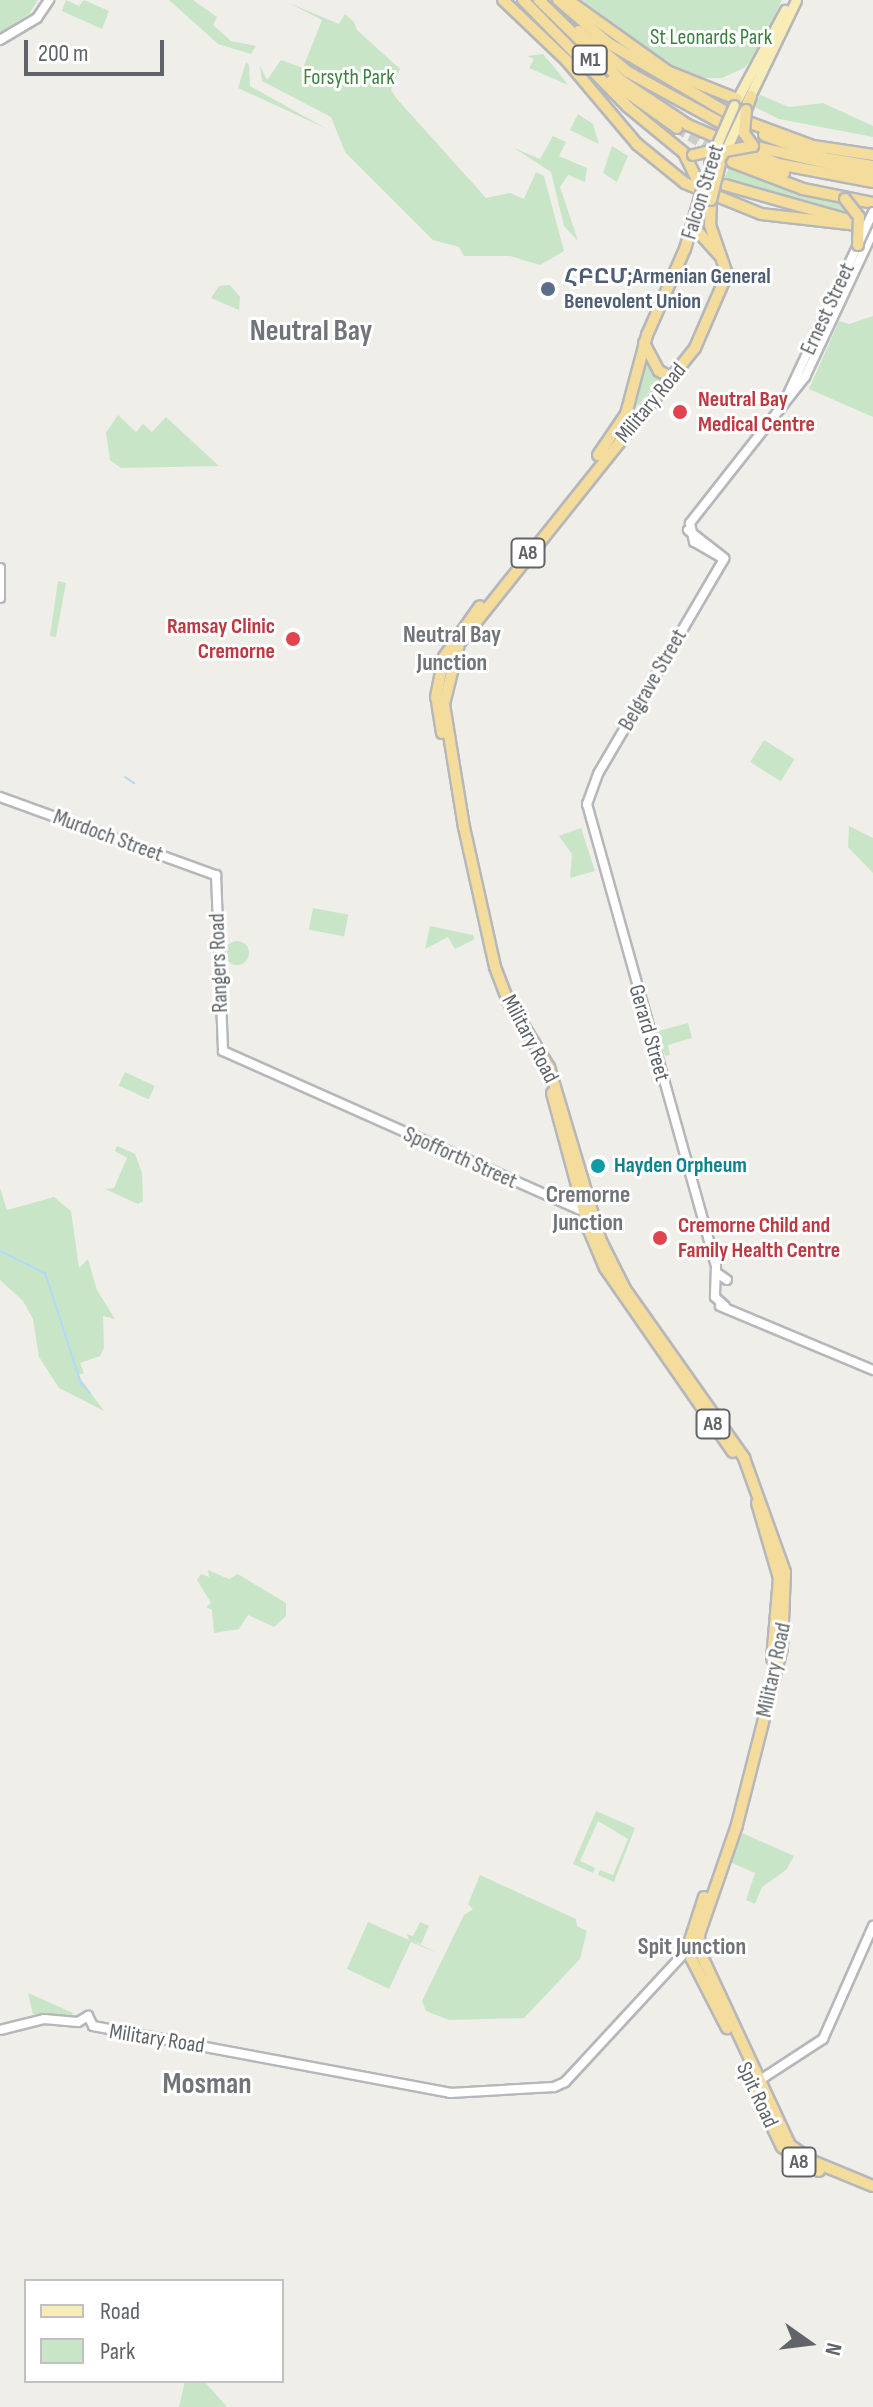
<!DOCTYPE html>
<html>
<head>
<meta charset="utf-8">
<style>
	body { margin:0 }
	#map { position:relative; width:873px; height:2407px; overflow:hidden; background:#f0eee9; font-family:"Sofia Sans Condensed","Noto Sans Armenian",sans-serif }
	div>[style] { position:absolute }
	.green>* { inset:0; background:#c8e5c8; transform-origin:0 0 }
	.round { border-radius:50% }
	.stream>* { height:2px; margin:-1px; padding:0 1px; transform-origin:1px; border-radius:1px; background:#b1daf8 }
	.highway-tunnel>* { height:10px; margin-top:-5px; transform-origin:0; background:repeating-linear-gradient(90deg,#cccbc8 0 10px,transparent 0 15px) }
	.roads { filter:drop-shadow(2px 0 #b5b7bb) drop-shadow(-2px 0 #b5b7bb) drop-shadow(0 2px #b5b7bb) drop-shadow(0 -2px #b5b7bb) }
	.secondary>* { height:8px; margin:-4px; padding:0 4px; transform-origin:4px; border-radius:4px; background:#fff }
	.primary>* { height:9px; margin:-4.5px; padding:0 4.5px; transform-origin:4.5px; border-radius:4.5px; background:#f8edb6 }
	.highway>* { height:10px; margin:-5px; padding:0 5px; transform-origin:5px; border-radius:5px; background:#f4dc9c }
	.bridges { filter:drop-shadow(2px 0 #b5b7bb) drop-shadow(-2px 0 #b5b7bb) drop-shadow(0 2px #b5b7bb) drop-shadow(0 -2px #b5b7bb) }
	.secondary-bridge>* { height:8px; margin:-4px; padding:0 4px; transform-origin:4px; border-radius:4px; background:#fff }
	.primary-bridge>* { height:9px; margin:-4.5px; padding:0 4.5px; transform-origin:4.5px; border-radius:4.5px; background:#f8edb6 }
	.highway-bridge>* { height:10px; margin:-5px; padding:0 5px; transform-origin:5px; border-radius:5px; background:#f4dc9c }
	.dots>* { width:22px; height:22px; translate:-50% -50%; box-sizing:border-box; border:4px solid #fff; border-radius:50% }
	span { translate:-50% -50%; white-space:nowrap; text-align:center; line-height:1.15; -webkit-text-stroke:6px #fff; paint-order:stroke }
	.shield-label span { padding:2px 6px; background:#fff; border:2px solid; border-radius:6px; -webkit-text-stroke-width:0 }
	.shield-label { font-size:20px; color:#606367; font-weight:700 }
	.park-label { font-size:22px; color:#3d8140 }
	.street-label { font-size:22px; color:#606367 }
	.service-label { font-size:22px; color:#4e5e75; font-weight:700 }
	.left { translate:0 -50%; text-align:left }
	.health-label { font-size:22px; color:#be3a42; font-weight:700 }
	.right { translate:-100% -50%; text-align:right }
	.culture-label { font-size:22px; color:#0d838f; font-weight:700 }
	.neighbourhood-label { font-size:24px; color:#717579; font-weight:700 }
	.district-label { font-size:30px; color:#717579; font-weight:700 }
	.legend { position:absolute; left:24px; top:2279px; width:260px; height:104px; box-sizing:border-box; background:#fff; border:2px solid #bfc1c2; margin:0; padding:10px 14px; list-style:none; font-size:24px; color:#606367 }
	.legend li { display:flex; align-items:center; gap:16px; height:40px }
	.legend b { width:40px; border:2px solid #bfc1c2 }
	.north { position:absolute; left:769px; top:2303px; width:80px; height:80px; -webkit-text-stroke:6px #fff; paint-order:stroke; rotate:104deg; font-size:22px; font-weight:700; line-height:32px; text-align:center; color:#606367 }
	.north::after { content:''; display:block; margin:auto; width:28px; height:36px; background:#606367; clip-path:polygon(50% 0,100% 100%,50% 72%,0 100%) }
	.scale { position:absolute; left:24px; top:40px; width:140px; height:36px; box-sizing:border-box; border:4px solid #606367; border-top:0; padding-left:10px; font-size:24px; line-height:28px; white-space:nowrap; color:#606367; -webkit-text-stroke:6px #fff; paint-order:stroke }
</style>
</head>
<body>
<div id="map">
	<div class="green">
		<div style="clip-path:polygon(0 0,38px 0,29px 14px,0 33px)"></div>
		<div style="clip-path:polygon(66px 0,79px 6px,84px 0,109px 11px,102px 29px,62px 11px)"></div>
		<div style="clip-path:polygon(169px 0,193px 0,217px 17px,213px 25px,231px 41px,256px 46px,251px 54px,218px 44px)"></div>
		<div style="clip-path:polygon(582px 0,782px 0,757px 53px,744px 68px,722px 78px,699px 78px,678px 70px)"></div>
		<div style="clip-path:polygon(289px 3px,339px 24px,345px 14px,354px 22px,357px 30px,400px 69px,391px 90px,397px 99px,486px 198px,510px 193px,524px 199px,536px 172px,544px 176px,564px 251px,540px 265px,510px 256px,464px 256px,459px 247px,433px 240px,345px 152px,331px 117px,262px 81px,260px 66px,267px 80px,281px 60px,303px 68px,322px 20px)"></div>
		<div style="clip-path:polygon(543px 54px,555px 68px,568px 85px,529px 68px,534px 59px,527px 56px)"></div>
		<div style="clip-path:polygon(246px 62px,249px 65px,250px 86px,327px 129px,238px 88px)"></div>
		<div style="clip-path:polygon(760px 95px,789px 107px,823px 103px,873px 126px,873px 137px,779px 119px,755px 107px)"></div>
		<div style="clip-path:polygon(578px 114px,593px 124px,599px 144px,570px 130px)"></div>
		<div style="clip-path:polygon(553px 136px,566px 142px,559px 156px,587px 168px,585px 182px,568px 175px,560px 187px,578px 241px,564px 226px,551px 172px,514px 148px,540px 159px)"></div>
		<div style="clip-path:polygon(612px 146px,628px 156px,617px 182px,603px 173px)"></div>
		<div style="clip-path:polygon(730px 166px,792px 190px,836px 200px,855px 216px,724px 178px)"></div>
		<div style="clip-path:polygon(230px 285px,240px 297px,239px 310px,211px 298px,219px 286px)"></div>
		<div style="clip-path:polygon(873px 316px,873px 417px,809px 389px,839px 321px,849px 324px)"></div>
		<div style="clip-path:polygon(644px 354px,661px 377px,631px 414px,637px 396px)"></div>
		<div style="clip-path:polygon(118px 415px,136px 432px,143px 424px,152px 432px,166px 417px,219px 466px,121px 468px,110px 460px,106px 433px)"></div>
		<div style="clip-path:polygon(58px 581px,66px 583px,56px 637px,50px 636px)"></div>
		<div style="left:764px;top:740px;width:36px;height:26px;rotate:32deg"></div>
		<div style="clip-path:polygon(849px 826px,873px 838px,873px 873px,848px 847px)"></div>
		<div style="clip-path:polygon(581px 828px,595px 871px,570px 878px,572px 854px,559px 836px)"></div>
		<div style="left:313px;top:908px;width:36px;height:22px;rotate:11deg"></div>
		<div style="clip-path:polygon(430px 926px,473px 935px,475px 939px,455px 949px,448px 937px,425px 949px)"></div>
		<div class="round" style="left:225px;top:941px;width:24px;height:24px"></div>
		<div style="clip-path:polygon(688px 1023px,692px 1038px,668px 1045px,670px 1055px,665px 1056px,658px 1031px)"></div>
		<div style="left:125px;top:1072px;width:33px;height:15px;rotate:25deg"></div>
		<div style="clip-path:polygon(117px 1146px,135px 1154px,142px 1173px,143px 1201px,138px 1204px,105px 1189px,114px 1188px,127px 1158px,115px 1151px)"></div>
		<div style="clip-path:polygon(0 1188px,7px 1210px,54px 1197px,71px 1211px,79px 1268px,88px 1259px,97px 1290px,115px 1319px,103px 1316px,104px 1348px,100px 1356px,80px 1363px,84px 1373px,78px 1375px,104px 1411px,59px 1388px,39px 1357px,33px 1319px,23px 1301px,0 1280px)"></div>
		<div style="clip-path:polygon(208px 1570px,229px 1579px,238px 1574px,286px 1603px,286px 1616px,274px 1627px,248px 1615px,239px 1629px,214px 1633px,212px 1610px,206px 1607px,211px 1603px,197px 1580px,201px 1574px,209px 1577px)"></div>
		<div style="clip-path:polygon(596px 1811px,635px 1828px,614px 1882px,598px 1875px,600px 1870px,613px 1875px,628px 1839px,598px 1821px,580px 1861px,595px 1868px,593px 1873px,573px 1864px)"></div>
		<div style="clip-path:polygon(740px 1832px,794px 1856px,786px 1870px,762px 1887px,755px 1904px,746px 1900px,755px 1873px,730px 1862px)"></div>
		<div style="clip-path:polygon(480px 1875px,576px 1919px,577px 1926px,587px 1931px,580px 1959px,524px 2018px,449px 2020px,426px 2011px,422px 2001px,464px 1915px,473px 1909px,468px 1904px)"></div>
		<div style="clip-path:polygon(368px 1922px,409px 1940px,407px 1934px,413px 1936px,420px 1922px,429px 1926px,421px 1944px,411px 1940px,437px 1953px,411px 1942px,389px 1989px,347px 1969px)"></div>
		<div style="clip-path:polygon(28px 1993px,73px 2013px,72px 2015px,33px 2014px)"></div>
		<div style="clip-path:polygon(185px 2381px,204px 2381px,227px 2407px,179px 2407px)"></div>
	</div>
	<div class="stream">
		<div style="left:125px;top:777px;width:11px;rotate:34deg"></div>
		<div style="left:0;top:1251px;width:50px;rotate:26.1deg"></div>
		<div style="left:45px;top:1273px;width:116px;rotate:71.9deg"></div>
		<div style="left:81px;top:1383px;width:13px;rotate:48deg"></div>
	</div>
	<div class="highway-tunnel">
		<div style="left:677px;top:128px;width:65px;rotate:31.7deg"></div>
	</div>
	<div class="roads">
		<div class="secondary">
			<div style="left:0;top:40px;width:43px;rotate:-30.7deg"></div>
			<div style="left:37px;top:18px;width:22px;rotate:-56deg"></div>
			<div style="left:788px;top:394px;width:162px;rotate:-64.9deg"></div>
			<div style="left:688px;top:530px;width:46px;rotate:37.9deg"></div>
			<div style="left:724px;top:559px;width:249px;rotate:120.4deg"></div>
			<div style="left:598px;top:774px;width:32px;rotate:110deg"></div>
			<div style="left:587px;top:804px;width:480px;rotate:74.4deg"></div>
			<div style="left:716px;top:1266px;width:31px;rotate:92deg"></div>
			<div style="left:715px;top:1297px;width:13px;rotate:42deg"></div>
			<div style="left:724px;top:559px;width:34px;rotate:-150deg"></div>
			<div style="left:694px;top:542px;width:19px;rotate:-102deg"></div>
			<div style="left:690px;top:523px;width:186px;rotate:-51.8deg"></div>
			<div style="left:805px;top:377px;width:160px;rotate:-64.9deg"></div>
			<div style="left:0;top:568px;width:30px;rotate:90deg"></div>
			<div style="left:0;top:797px;width:230px;rotate:19.9deg"></div>
			<div style="left:216px;top:875px;width:176px;rotate:87.7deg"></div>
			<div style="left:223px;top:1051px;width:396px;rotate:24deg"></div>
			<div style="left:717px;top:1273px;width:12px;rotate:35deg"></div>
			<div style="left:720px;top:1306px;width:166px;rotate:22.7deg"></div>
			<div style="left:78px;top:2022px;width:12px;rotate:-31deg"></div>
			<div style="left:88px;top:2016px;width:11px;rotate:63deg"></div>
			<div style="left:93px;top:2026px;width:363px;rotate:10.6deg"></div>
			<div style="left:450px;top:2093px;width:104px;rotate:-3.3deg"></div>
			<div style="left:554px;top:2087px;width:12px;rotate:-24deg"></div>
			<div style="left:565px;top:2082px;width:183px;rotate:-47.2deg"></div>
			<div style="left:0;top:2030px;width:45px;rotate:-14deg"></div>
			<div style="left:44px;top:2019px;width:34px;rotate:5deg"></div>
			<div style="left:757px;top:2082px;width:79px;rotate:-33.1deg"></div>
			<div style="left:823px;top:2039px;width:124px;rotate:-66.1deg"></div>
		</div>
		<div class="primary">
			<div style="left:747px;top:102px;width:113px;rotate:-64.3deg"></div>
			<div style="left:735px;top:103px;width:106px;rotate:-61.7deg"></div>
		</div>
		<div class="highway">
			<div style="left:503px;top:0;width:88px;rotate:43.6deg"></div>
			<div style="left:567px;top:61px;width:109px;rotate:49.9deg"></div>
			<div style="left:637px;top:144px;width:62px;rotate:39.1deg"></div>
			<div style="left:685px;top:183px;width:82px;rotate:22.2deg"></div>
			<div style="left:761px;top:214px;width:97px;rotate:6.5deg"></div>
			<div style="left:523px;top:0;width:150px;rotate:45.5deg"></div>
			<div style="left:628px;top:107px;width:72px;rotate:39.4deg"></div>
			<div style="left:684px;top:153px;width:41px;rotate:64.1deg"></div>
			<div style="left:539px;top:0;width:117px;rotate:44.3deg"></div>
			<div style="left:623px;top:82px;width:78px;rotate:33.5deg"></div>
			<div style="left:688px;top:125px;width:98px;rotate:23.4deg"></div>
			<div style="left:778px;top:164px;width:97px;rotate:10.7deg"></div>
			<div style="left:558px;top:0;width:66px;rotate:40.7deg"></div>
			<div style="left:608px;top:43px;width:137px;rotate:30.3deg"></div>
			<div style="left:568px;top:0;width:124px;rotate:35.5deg"></div>
			<div style="left:669px;top:72px;width:73px;rotate:21.7deg"></div>
			<div style="left:579px;top:31px;width:64px;rotate:39.9deg"></div>
			<div style="left:628px;top:72px;width:106px;rotate:28.7deg"></div>
			<div style="left:721px;top:123px;width:14px;rotate:60deg"></div>
			<div style="left:611px;top:81px;width:81px;rotate:35.5deg"></div>
			<div style="left:746px;top:110px;width:15px;rotate:-70deg"></div>
			<div style="left:748px;top:122px;width:69px;rotate:20.3deg"></div>
			<div style="left:813px;top:146px;width:61px;rotate:8.5deg"></div>
			<div style="left:764px;top:135px;width:64px;rotate:21deg"></div>
			<div style="left:824px;top:158px;width:50px;rotate:9.3deg"></div>
			<div style="left:753px;top:146px;width:123px;rotate:13.1deg"></div>
			<div style="left:735px;top:156px;width:52px;rotate:19.1deg"></div>
			<div style="left:732px;top:162px;width:76px;rotate:20.8deg"></div>
			<div style="left:803px;top:189px;width:71px;rotate:11.3deg"></div>
			<div style="left:725px;top:185px;width:125px;rotate:15.8deg"></div>
			<div style="left:711px;top:200px;width:25px;rotate:92deg"></div>
			<div style="left:710px;top:225px;width:52px;rotate:70.9deg"></div>
			<div style="left:727px;top:274px;width:81px;rotate:113.4deg"></div>
			<div style="left:695px;top:348px;width:379px;rotate:128.6deg"></div>
			<div style="left:459px;top:644px;width:62px;rotate:104deg"></div>
			<div style="left:444px;top:704px;width:125px;rotate:80.8deg"></div>
			<div style="left:464px;top:827px;width:143px;rotate:77.5deg"></div>
			<div style="left:495px;top:967px;width:36px;rotate:69deg"></div>
			<div style="left:508px;top:1001px;width:78px;rotate:58.2deg"></div>
			<div style="left:549px;top:1067px;width:182px;rotate:73.4deg"></div>
			<div style="left:601px;top:1241px;width:54px;rotate:63.4deg"></div>
			<div style="left:625px;top:1289px;width:207px;rotate:54.8deg"></div>
			<div style="left:744px;top:1458px;width:121px;rotate:70.2deg"></div>
			<div style="left:785px;top:1572px;width:76px;rotate:92.3deg"></div>
			<div style="left:782px;top:1648px;width:183px;rotate:104.3deg"></div>
			<div style="left:737px;top:1825px;width:116px;rotate:109.1deg"></div>
			<div style="left:699px;top:1935px;width:17px;rotate:87deg"></div>
			<div style="left:700px;top:1952px;width:213px;rotate:65deg"></div>
			<div style="left:790px;top:2145px;width:27px;rotate:36deg"></div>
			<div style="left:812px;top:2161px;width:66px;rotate:22.3deg"></div>
			<div style="left:693px;top:226px;width:39px;rotate:48deg"></div>
			<div style="left:644px;top:343px;width:32px;rotate:62deg"></div>
			<div style="left:659px;top:371px;width:13px;rotate:27deg"></div>
			<div style="left:598px;top:455px;width:50px;rotate:-55.7deg"></div>
			<div style="left:626px;top:414px;width:82px;rotate:-75.1deg"></div>
			<div style="left:647px;top:335px;width:94px;rotate:-66.2deg"></div>
			<div style="left:685px;top:249px;width:50px;rotate:-73.7deg"></div>
			<div style="left:442px;top:733px;width:36px;rotate:-99deg"></div>
			<div style="left:436px;top:697px;width:41px;rotate:-78.7deg"></div>
			<div style="left:444px;top:657px;width:62px;rotate:-54.8deg"></div>
			<div style="left:552px;top:1093px;width:142px;rotate:74.9deg"></div>
			<div style="left:589px;top:1230px;width:41px;rotate:67.2deg"></div>
			<div style="left:605px;top:1268px;width:224px;rotate:55.2deg"></div>
			<div style="left:757px;top:1503px;width:78px;rotate:73.7deg"></div>
			<div style="left:779px;top:1578px;width:81px;rotate:94.9deg"></div>
			<div style="left:704px;top:1897px;width:56px;rotate:107.8deg"></div>
			<div style="left:687px;top:1950px;width:88px;rotate:62.9deg"></div>
			<div style="left:746px;top:2072px;width:83px;rotate:64.4deg"></div>
			<div style="left:782px;top:2147px;width:44px;rotate:33deg"></div>
		</div>
	</div>
	<div class="bridges">
		<div class="secondary-bridge">
			<div style="left:859px;top:242px;width:33px;rotate:-65deg"></div>
		</div>
		<div class="primary-bridge">
			<div style="left:728px;top:145px;width:38px;rotate:-65deg"></div>
			<div style="left:709px;top:162px;width:62px;rotate:-66.3deg"></div>
		</div>
		<div class="highway-bridge">
			<div style="left:746px;top:110px;width:23px;rotate:95deg"></div>
			<div style="left:744px;top:133px;width:16px;rotate:55deg"></div>
			<div style="left:693px;top:155px;width:22px;rotate:-13deg"></div>
			<div style="left:704px;top:183px;width:38px;rotate:-57deg"></div>
			<div style="left:725px;top:151px;width:28px;rotate:-10deg"></div>
			<div style="left:845px;top:199px;width:23px;rotate:52deg"></div>
			<div style="left:859px;top:217px;width:28px;rotate:92deg"></div>
			<div style="left:711px;top:200px;width:37px;rotate:-76deg"></div>
			<div style="left:699px;top:201px;width:11px;rotate:-75deg"></div>
		</div>
	</div>
	<div class="dots">
		<div style="left:548px;top:289px;background:#5c6f8a"></div>
		<div style="left:680px;top:412px;background:#e0444e"></div>
		<div style="left:293px;top:639px;background:#e0444e"></div>
		<div style="left:598px;top:1166px;background:#0f9aa8"></div>
		<div style="left:660px;top:1238px;background:#e0444e"></div>
	</div>
	<div class="shield-label">
		<span style="left:590px;top:60px">M1</span>
		<span style="left:528px;top:553px">A8</span>
		<span style="left:713px;top:1424px">A8</span>
		<span style="left:799px;top:2162px">A8</span>
	</div>
	<div class="park-label">
		<span style="left:711px;top:38px">St Leonards Park</span>
		<span style="left:349px;top:78px">Forsyth Park</span>
	</div>
	<div class="street-label">
		<span style="left:703px;top:192px;rotate:-73deg">Falcon Street</span>
		<span style="left:828px;top:309px;rotate:-65deg">Ernest Street</span>
		<span style="left:651px;top:403px;rotate:-50deg">Military Road</span>
		<span style="left:653px;top:680px;rotate:-60deg">Belgrave Street</span>
		<span style="left:108px;top:836px;rotate:20deg">Murdoch Street</span>
		<span style="left:219px;top:963px;rotate:-92deg">Rangers Road</span>
		<span style="left:649px;top:1033px;rotate:74deg">Gerard Street</span>
		<span style="left:530px;top:1039px;rotate:62deg">Military Road</span>
		<span style="left:460px;top:1158px;rotate:24deg">Spofforth Street</span>
		<span style="left:774px;top:1670px;rotate:-78deg">Military Road</span>
		<span style="left:157px;top:2039px;rotate:9deg">Military Road</span>
		<span style="left:757px;top:2095px;rotate:65deg">Spit Road</span>
	</div>
	<div class="service-label">
		<span class="left" style="left:564px;top:289px">ՀԲԸՄ;Armenian General<br>Benevolent Union</span>
	</div>
	<div class="health-label">
		<span class="left" style="left:698px;top:412px">Neutral Bay<br>Medical Centre</span>
		<span class="right" style="left:275px;top:639px">Ramsay Clinic<br>Cremorne</span>
		<span class="left" style="left:678px;top:1238px">Cremorne Child and<br>Family Health Centre</span>
	</div>
	<div class="culture-label">
		<span class="left" style="left:614px;top:1166px">Hayden Orpheum</span>
	</div>
	<div class="neighbourhood-label">
		<span style="left:452px;top:649px">Neutral Bay<br>Junction</span>
		<span style="left:588px;top:1209px">Cremorne<br>Junction</span>
		<span style="left:692px;top:1947px">Spit Junction</span>
	</div>
	<div class="district-label">
		<span style="left:311px;top:331px">Neutral Bay</span>
		<span style="left:207px;top:2084px">Mosman</span>
	</div>
	<ul class="legend">
	<li><b style="height:10px;background:#f8edb6"></b>Road</li>
	<li><b style="height:22px;background:#c8e5c8"></b>Park</li>
	</ul>
	<div class="north">N</div>
	<div class="scale">200 m</div>
</div>
</body>
</html>
